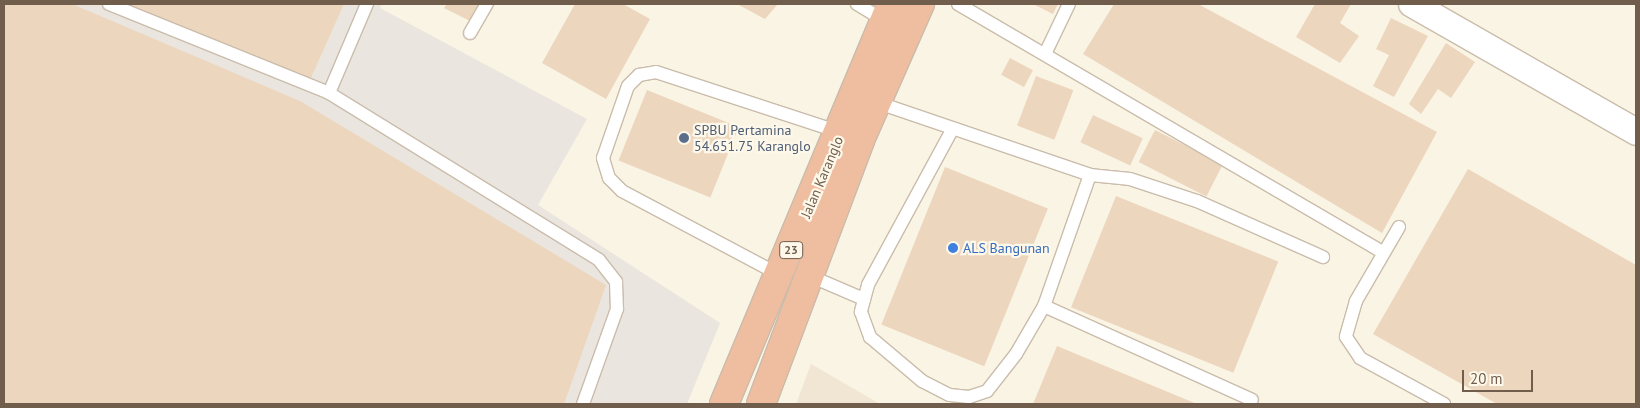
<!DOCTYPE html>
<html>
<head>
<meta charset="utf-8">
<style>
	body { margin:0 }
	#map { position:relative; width:1640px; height:408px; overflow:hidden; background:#faf4e4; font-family:"PT Sans",sans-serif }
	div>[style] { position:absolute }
	.residential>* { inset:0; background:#f1e6d3 }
	.industrial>* { inset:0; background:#eae5de }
	.building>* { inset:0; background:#edd6be; transform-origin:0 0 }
	.roads { filter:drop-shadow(1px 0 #cabcab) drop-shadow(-1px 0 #cabcab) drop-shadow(0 1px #cabcab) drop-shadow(0 -1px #cabcab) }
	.lane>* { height:12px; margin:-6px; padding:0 6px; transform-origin:6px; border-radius:6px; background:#fff }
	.street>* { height:26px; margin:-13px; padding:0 13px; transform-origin:13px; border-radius:13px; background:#fff }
	.highway>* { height:28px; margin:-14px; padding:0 14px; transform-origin:14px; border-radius:14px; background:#efbda0 }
	.dots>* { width:14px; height:14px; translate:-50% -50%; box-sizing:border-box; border:2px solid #fdf8e9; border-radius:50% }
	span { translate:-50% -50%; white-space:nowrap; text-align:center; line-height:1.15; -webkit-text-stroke:4.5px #fdf8e9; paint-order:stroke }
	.shield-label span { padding:1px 4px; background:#fdf8e9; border:1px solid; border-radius:4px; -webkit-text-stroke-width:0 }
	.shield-label { font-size:12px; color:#705d4c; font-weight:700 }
	.service-label { font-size:14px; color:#4e5e75 }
	.left { translate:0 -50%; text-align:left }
	.street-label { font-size:14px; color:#705d4c }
	.shop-label { font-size:14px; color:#366cbe }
	.frame { position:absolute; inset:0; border:5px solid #705d4c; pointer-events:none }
	.scale { position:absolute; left:1462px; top:370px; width:71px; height:22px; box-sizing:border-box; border:2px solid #705d4c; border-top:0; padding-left:6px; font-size:15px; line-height:18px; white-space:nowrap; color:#705d4c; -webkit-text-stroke:4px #fdf8e9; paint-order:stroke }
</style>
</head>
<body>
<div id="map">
	<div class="residential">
		<div style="clip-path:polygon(811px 364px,880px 404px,796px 404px)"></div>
	</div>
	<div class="industrial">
		<div style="clip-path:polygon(4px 4px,382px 4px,380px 8px,587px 119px,538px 205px,720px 323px,687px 404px,4px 404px)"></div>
	</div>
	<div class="building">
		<div style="clip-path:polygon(4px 4px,72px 4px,300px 101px,606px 285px,564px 404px,4px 404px)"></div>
		<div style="clip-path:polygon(123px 4px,344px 4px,309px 82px)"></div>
		<div style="clip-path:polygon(447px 4px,481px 4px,472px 22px,444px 8px)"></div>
		<div style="clip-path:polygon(575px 4px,623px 4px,650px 19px,606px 99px,542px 63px)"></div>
		<div style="clip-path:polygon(737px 4px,778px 4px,765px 19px)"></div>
		<div style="clip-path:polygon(1033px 4px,1058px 4px,1053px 14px)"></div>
		<div style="clip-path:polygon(1114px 4px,1198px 4px,1437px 132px,1382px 233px,1083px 54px)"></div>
		<div style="clip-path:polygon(1315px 4px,1351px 4px,1340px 23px,1359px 36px,1340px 63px,1296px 37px)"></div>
		<div style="clip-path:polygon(1391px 18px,1428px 36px,1394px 97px,1373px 86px,1389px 55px,1376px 49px)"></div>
		<div style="clip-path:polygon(1446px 43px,1475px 62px,1451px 98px,1438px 89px,1421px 114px,1409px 104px)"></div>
		<div style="left:1010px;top:58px;width:26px;height:19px;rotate:28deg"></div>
		<div style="left:1036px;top:76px;width:40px;height:53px;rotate:21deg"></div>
		<div style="left:647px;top:90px;width:99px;height:76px;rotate:22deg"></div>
		<div style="left:1093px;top:115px;width:55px;height:30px;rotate:25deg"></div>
		<div style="left:1155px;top:130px;width:76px;height:36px;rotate:27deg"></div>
		<div style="left:945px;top:167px;width:111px;height:170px;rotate:22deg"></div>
		<div style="clip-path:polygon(1468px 169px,1636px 265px,1636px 404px,1497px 404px,1373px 334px)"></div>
		<div style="left:1116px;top:196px;width:175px;height:120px;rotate:22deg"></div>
		<div style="clip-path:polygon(1057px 346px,1197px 404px,1033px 404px)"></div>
	</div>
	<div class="roads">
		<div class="lane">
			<div style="left:109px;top:4px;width:237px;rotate:22deg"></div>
			<div style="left:329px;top:93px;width:317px;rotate:31.7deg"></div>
			<div style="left:599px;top:260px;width:28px;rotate:52deg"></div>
			<div style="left:616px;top:282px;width:27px;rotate:88deg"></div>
			<div style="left:617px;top:309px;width:101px;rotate:109.7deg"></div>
			<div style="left:857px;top:4px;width:31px;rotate:31deg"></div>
			<div style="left:958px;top:4px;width:492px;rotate:30.3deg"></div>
			<div style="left:470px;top:33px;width:34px;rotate:-60deg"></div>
			<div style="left:1045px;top:54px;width:55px;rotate:-64.4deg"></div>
			<div style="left:329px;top:93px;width:97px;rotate:-66.9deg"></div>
			<div style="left:873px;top:101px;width:229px;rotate:18.8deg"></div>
			<div style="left:1090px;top:175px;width:40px;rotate:5.7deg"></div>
			<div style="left:1130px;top:179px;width:71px;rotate:18.2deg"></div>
			<div style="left:1197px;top:201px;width:138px;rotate:24deg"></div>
			<div style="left:952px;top:130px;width:176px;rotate:118.5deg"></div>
			<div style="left:868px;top:285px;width:28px;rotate:105deg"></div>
			<div style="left:861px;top:312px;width:27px;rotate:70deg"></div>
			<div style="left:870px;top:337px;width:68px;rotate:40.2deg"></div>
			<div style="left:922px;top:381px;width:31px;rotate:27deg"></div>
			<div style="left:950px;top:395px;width:19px;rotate:6deg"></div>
			<div style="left:969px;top:397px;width:19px;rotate:-18deg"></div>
			<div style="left:987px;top:391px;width:47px;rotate:-51.9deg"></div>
			<div style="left:1016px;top:354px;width:56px;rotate:-59.7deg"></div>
			<div style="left:1044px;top:306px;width:139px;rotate:-70.7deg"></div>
			<div style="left:1399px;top:227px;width:86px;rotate:120.2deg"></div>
			<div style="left:1356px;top:301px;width:37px;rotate:106deg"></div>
			<div style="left:1346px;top:337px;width:25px;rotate:56deg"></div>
			<div style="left:1360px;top:358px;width:96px;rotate:28.7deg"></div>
			<div style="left:780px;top:275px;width:179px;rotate:-152deg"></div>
			<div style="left:622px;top:191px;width:18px;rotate:-135deg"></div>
			<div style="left:609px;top:178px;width:21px;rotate:-107deg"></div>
			<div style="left:603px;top:158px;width:76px;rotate:-70.9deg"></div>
			<div style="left:628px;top:86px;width:16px;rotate:-45deg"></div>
			<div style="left:639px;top:75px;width:17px;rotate:-10deg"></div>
			<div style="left:656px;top:72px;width:194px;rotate:18.1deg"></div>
			<div style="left:810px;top:276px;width:59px;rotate:23.1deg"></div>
			<div style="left:1044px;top:306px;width:228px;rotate:24.3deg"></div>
		</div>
		<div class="street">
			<div style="left:1412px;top:4px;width:258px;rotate:29.7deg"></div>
		</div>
		<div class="highway">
			<div style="left:724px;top:404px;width:433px;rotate:-67.3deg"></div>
			<div style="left:761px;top:404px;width:282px;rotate:-69.4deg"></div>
			<div style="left:860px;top:140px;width:149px;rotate:-66.2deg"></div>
		</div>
	</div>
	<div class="dots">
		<div style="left:684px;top:138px;background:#5c6f8a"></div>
		<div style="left:953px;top:248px;background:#3f7fe0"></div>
	</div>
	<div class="shield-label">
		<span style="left:791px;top:250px">23</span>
	</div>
	<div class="service-label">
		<span class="left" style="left:694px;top:138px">SPBU Pertamina<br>54.651.75 Karanglo</span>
	</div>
	<div class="street-label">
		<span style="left:822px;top:177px;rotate:-67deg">Jalan Karanglo</span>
	</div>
	<div class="shop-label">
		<span class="left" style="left:963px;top:248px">ALS Bangunan</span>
	</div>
	<div class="frame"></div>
	<div class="scale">20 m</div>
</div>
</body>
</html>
